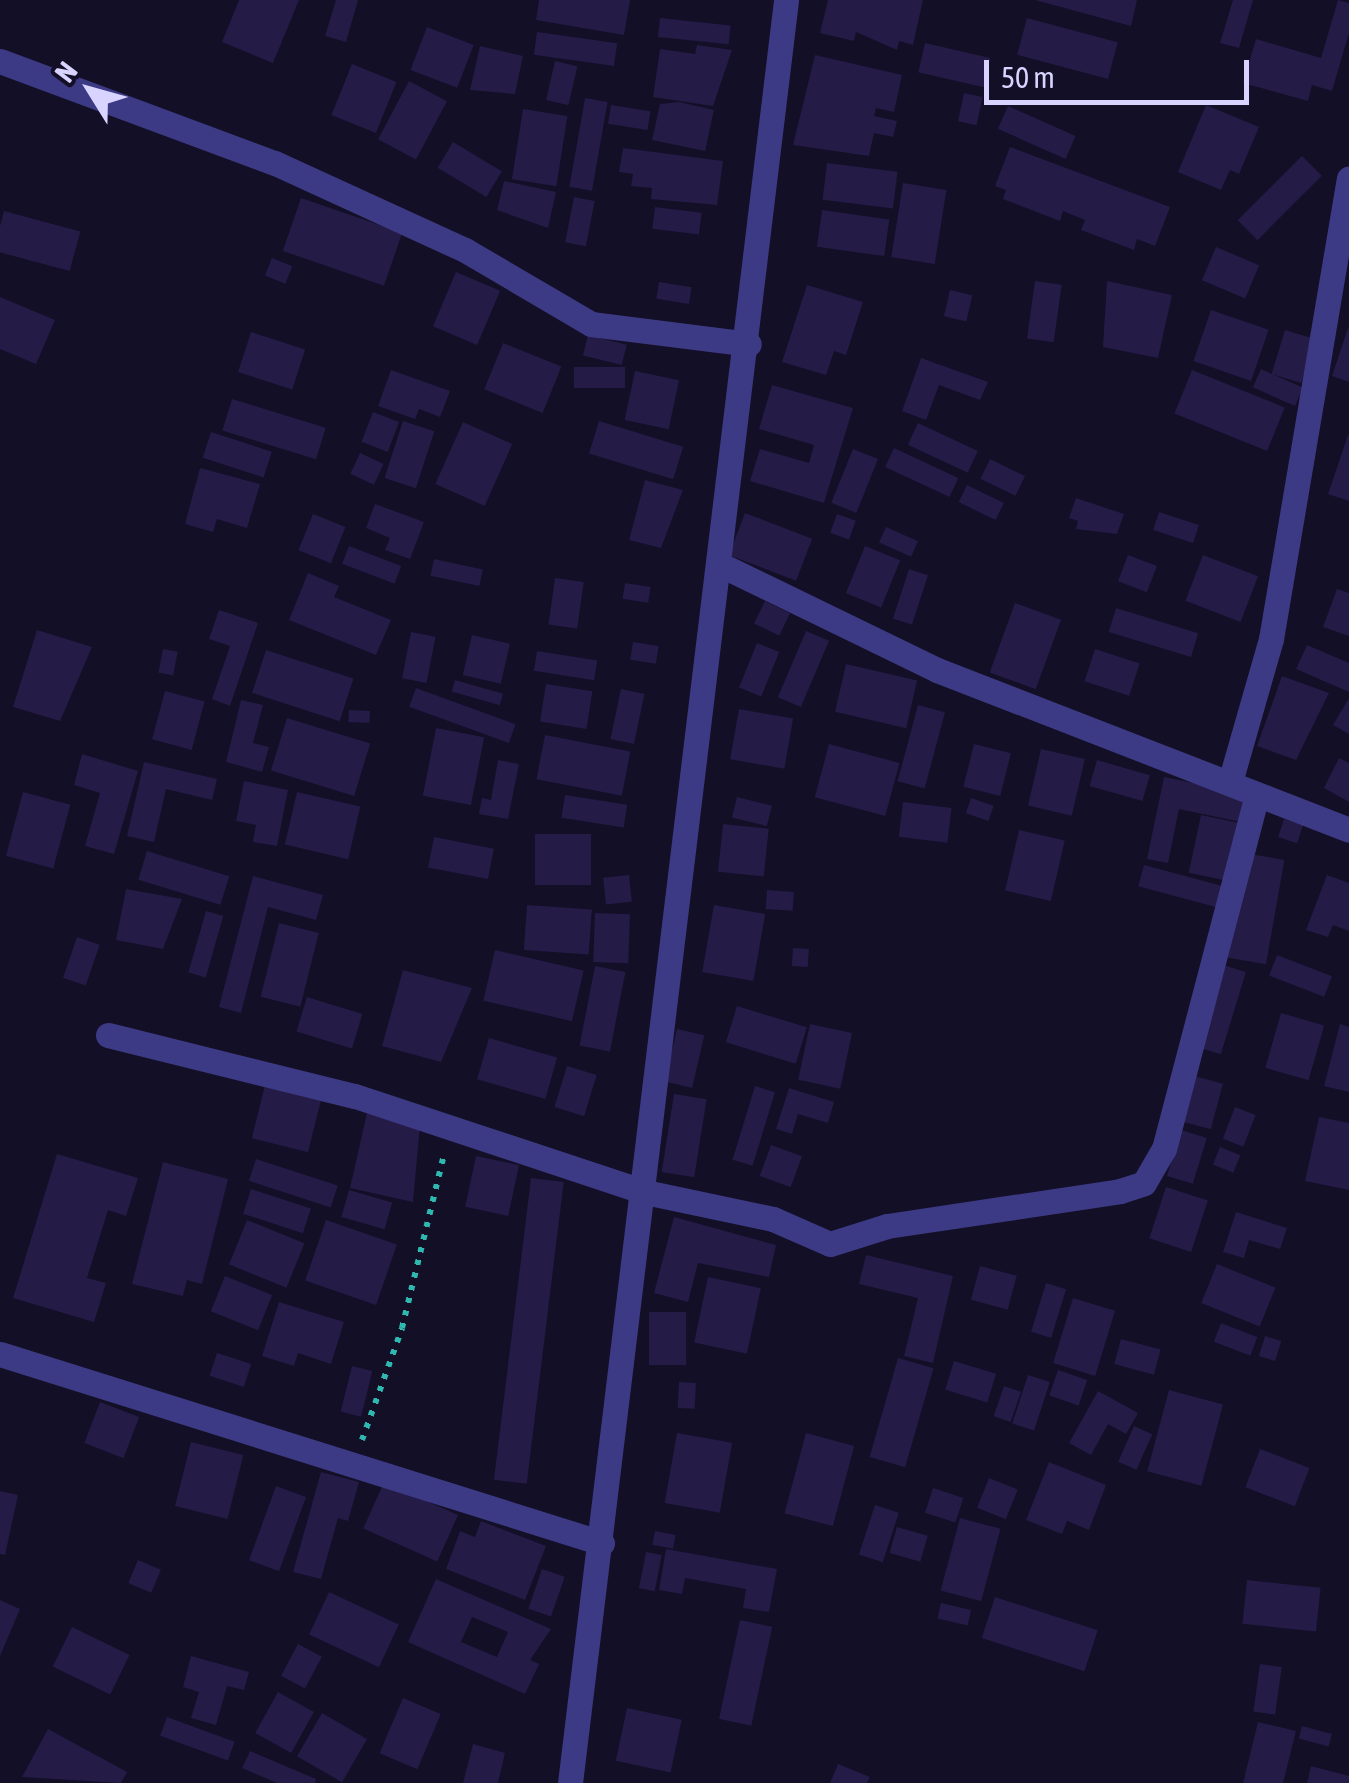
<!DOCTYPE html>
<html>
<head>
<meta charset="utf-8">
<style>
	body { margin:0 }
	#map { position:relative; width:1349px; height:1783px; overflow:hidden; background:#130f26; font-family:"Asap Condensed",sans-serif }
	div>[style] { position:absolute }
	.building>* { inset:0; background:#241b47; transform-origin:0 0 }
	.path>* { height:6px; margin-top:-3px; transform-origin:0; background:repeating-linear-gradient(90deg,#2fb8b0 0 5px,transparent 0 13px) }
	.minor>* { height:25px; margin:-12.5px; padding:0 12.5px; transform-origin:12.5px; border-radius:12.5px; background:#3d3a85 }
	span { translate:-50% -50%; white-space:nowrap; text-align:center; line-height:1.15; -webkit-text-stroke:10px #130f26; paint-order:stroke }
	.north { position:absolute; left:40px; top:40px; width:100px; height:100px; -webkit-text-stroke:8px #130f26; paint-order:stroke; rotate:307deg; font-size:28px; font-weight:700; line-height:40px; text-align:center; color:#d9d4ff }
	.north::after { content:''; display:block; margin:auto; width:35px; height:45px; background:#d9d4ff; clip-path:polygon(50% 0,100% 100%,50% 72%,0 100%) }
	.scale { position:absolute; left:984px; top:60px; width:265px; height:45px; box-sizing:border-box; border:5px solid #d9d4ff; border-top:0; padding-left:12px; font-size:30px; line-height:35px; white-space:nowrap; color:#d9d4ff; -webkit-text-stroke:8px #130f26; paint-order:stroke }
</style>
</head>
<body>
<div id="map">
	<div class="building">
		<div style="clip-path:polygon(239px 0,299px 0,273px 63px,222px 42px)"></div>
		<div style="clip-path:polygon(336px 0,358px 0,346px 42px,325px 36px)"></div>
		<div style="clip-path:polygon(539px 0,630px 0,624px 35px,536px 20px)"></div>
		<div style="clip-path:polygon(828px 0,923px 0,913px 45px,899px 41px,897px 50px,856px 32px,854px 41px,820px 33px)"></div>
		<div style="clip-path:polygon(1035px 0,1137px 0,1131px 26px)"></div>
		<div style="clip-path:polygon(1233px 0,1253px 0,1239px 48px,1220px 43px)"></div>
		<div style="clip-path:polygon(1338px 0,1349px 3px,1349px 33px,1332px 91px,1312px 85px,1308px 101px,1243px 83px,1256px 39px,1321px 58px)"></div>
		<div style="left:660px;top:18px;width:71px;height:19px;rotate:6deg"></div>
		<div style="left:1027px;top:18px;width:94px;height:38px;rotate:15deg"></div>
		<div style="left:427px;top:27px;width:50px;height:46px;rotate:21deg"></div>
		<div style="left:537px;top:32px;width:81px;height:23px;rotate:8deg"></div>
		<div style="left:925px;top:43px;width:67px;height:30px;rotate:13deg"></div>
		<div style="clip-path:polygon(697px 45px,732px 50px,713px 106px,653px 97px,660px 49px,695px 54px)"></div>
		<div style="clip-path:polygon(480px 46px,523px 56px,515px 94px,470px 90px)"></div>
		<div style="clip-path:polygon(815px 55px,902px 75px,894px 112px,876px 108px,874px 116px,897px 121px,893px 137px,874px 133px,869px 156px,793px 145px)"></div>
		<div style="left:555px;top:61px;width:23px;height:40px;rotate:13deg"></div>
		<div style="left:352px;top:64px;width:48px;height:55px;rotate:22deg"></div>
		<div style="left:409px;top:81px;width:43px;height:66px;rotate:28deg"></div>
		<div style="left:964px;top:93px;width:19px;height:29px;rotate:12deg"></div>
		<div style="left:585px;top:98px;width:23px;height:90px;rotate:10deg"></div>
		<div style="clip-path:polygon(679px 102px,714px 110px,705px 151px,652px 140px,660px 104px)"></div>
		<div style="left:611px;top:105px;width:40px;height:19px;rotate:9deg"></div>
		<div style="clip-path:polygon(1206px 105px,1259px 127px,1239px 174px,1230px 170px,1221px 190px,1178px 172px)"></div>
		<div style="left:1008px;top:106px;width:74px;height:25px;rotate:24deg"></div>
		<div style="left:523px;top:109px;width:45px;height:71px;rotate:9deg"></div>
		<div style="left:453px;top:142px;width:57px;height:30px;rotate:31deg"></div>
		<div style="clip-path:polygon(1010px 147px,1170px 207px,1155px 246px,1137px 239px,1134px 250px,1081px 230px,1085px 220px,1063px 211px,1060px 221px,1003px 199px,1006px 190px,995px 186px)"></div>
		<div style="clip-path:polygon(623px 148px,723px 161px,717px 205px,651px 199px,652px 188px,631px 186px,633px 174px,619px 172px)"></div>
		<div style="left:1302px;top:156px;width:28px;height:91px;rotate:45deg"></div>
		<div style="left:827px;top:163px;width:71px;height:37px;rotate:7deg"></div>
		<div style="clip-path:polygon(504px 181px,556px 192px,548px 228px,497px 210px)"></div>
		<div style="left:903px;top:183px;width:44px;height:75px;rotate:9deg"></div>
		<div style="left:574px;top:197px;width:21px;height:46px;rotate:11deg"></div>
		<div style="left:301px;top:198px;width:107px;height:56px;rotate:19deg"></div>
		<div style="left:655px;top:207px;width:47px;height:22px;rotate:7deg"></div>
		<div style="left:822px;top:210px;width:68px;height:37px;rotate:8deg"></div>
		<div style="left:4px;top:211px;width:79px;height:41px;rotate:15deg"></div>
		<div style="left:1216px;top:247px;width:47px;height:36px;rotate:23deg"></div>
		<div style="left:272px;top:258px;width:22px;height:19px;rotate:22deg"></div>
		<div style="left:456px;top:272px;width:48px;height:59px;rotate:23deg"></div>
		<div style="left:1035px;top:281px;width:27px;height:58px;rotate:8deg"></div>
		<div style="clip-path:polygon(1107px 281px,1172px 295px,1158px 358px,1103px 347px)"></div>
		<div style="left:659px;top:282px;width:33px;height:17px;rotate:9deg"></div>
		<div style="clip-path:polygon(807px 285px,863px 302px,846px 355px,834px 351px,826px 375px,782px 362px)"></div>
		<div style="left:950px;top:290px;width:23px;height:27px;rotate:13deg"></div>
		<div style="clip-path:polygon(0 297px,55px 320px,36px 364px,0 349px)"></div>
		<div style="left:1211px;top:310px;width:61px;height:54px;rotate:19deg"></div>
		<div style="clip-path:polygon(1348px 328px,1349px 328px,1349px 382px,1332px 376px)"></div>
		<div style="left:1285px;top:330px;width:31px;height:46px;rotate:17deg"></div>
		<div style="left:251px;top:332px;width:57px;height:42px;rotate:18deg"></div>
		<div style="left:588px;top:335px;width:40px;height:21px;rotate:14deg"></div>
		<div style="left:503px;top:343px;width:63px;height:50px;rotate:22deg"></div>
		<div style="clip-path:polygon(921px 358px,988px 382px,980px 400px,939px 385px,926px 420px,902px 411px)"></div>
		<div style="left:574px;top:367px;width:51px;height:21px"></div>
		<div style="left:1261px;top:369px;width:46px;height:20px;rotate:24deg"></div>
		<div style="clip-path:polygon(391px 370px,450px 391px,440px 417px,419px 409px,415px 419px,378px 406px)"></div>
		<div style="left:1192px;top:370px;width:100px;height:47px;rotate:22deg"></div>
		<div style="left:635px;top:371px;width:45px;height:50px;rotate:12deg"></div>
		<div style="clip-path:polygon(772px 385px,853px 408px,824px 503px,750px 481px,760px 449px,809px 463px,814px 445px,759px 429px)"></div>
		<div style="left:232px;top:399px;width:98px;height:33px;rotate:17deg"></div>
		<div style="left:373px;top:412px;width:28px;height:32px;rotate:21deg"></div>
		<div style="left:403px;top:421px;width:33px;height:60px;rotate:18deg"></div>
		<div style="left:599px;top:421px;width:88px;height:34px;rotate:17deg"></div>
		<div style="left:463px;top:422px;width:54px;height:68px;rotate:24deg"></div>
		<div style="left:918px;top:423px;width:66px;height:24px;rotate:25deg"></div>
		<div style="left:211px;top:432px;width:64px;height:27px;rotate:18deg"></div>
		<div style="clip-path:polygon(1348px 435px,1349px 435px,1349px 501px,1328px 494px)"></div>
		<div style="left:894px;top:448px;width:71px;height:21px;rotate:25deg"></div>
		<div style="left:853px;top:449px;width:27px;height:58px;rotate:22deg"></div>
		<div style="left:360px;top:453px;width:26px;height:23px;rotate:25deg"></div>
		<div style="left:990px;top:459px;width:39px;height:22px;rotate:26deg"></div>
		<div style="clip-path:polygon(200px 468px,260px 484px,247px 528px,217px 519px,213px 532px,185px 524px)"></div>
		<div style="clip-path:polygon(645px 480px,683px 490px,661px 548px,629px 540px)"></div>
		<div style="left:967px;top:485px;width:41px;height:19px;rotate:26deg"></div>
		<div style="clip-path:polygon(1076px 498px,1124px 514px,1117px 534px,1076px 529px,1078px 521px,1069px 518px)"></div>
		<div style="clip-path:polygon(375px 504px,424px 522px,410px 559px,385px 550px,390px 538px,366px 528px)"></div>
		<div style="left:1159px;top:512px;width:42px;height:19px;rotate:18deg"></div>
		<div style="left:745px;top:513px;width:72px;height:45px;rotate:21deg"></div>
		<div style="left:313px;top:514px;width:35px;height:39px;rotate:22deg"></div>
		<div style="left:837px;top:514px;width:20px;height:20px;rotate:20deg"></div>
		<div style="left:886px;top:527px;width:35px;height:17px;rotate:24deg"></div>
		<div style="left:349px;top:546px;width:56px;height:19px;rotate:21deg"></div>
		<div style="left:865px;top:546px;width:38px;height:51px;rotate:22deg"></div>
		<div style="left:1128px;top:555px;width:31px;height:28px;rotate:21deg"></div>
		<div style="left:1203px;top:555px;width:59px;height:49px;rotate:21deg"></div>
		<div style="left:434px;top:559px;width:50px;height:17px;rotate:12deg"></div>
		<div style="left:909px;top:569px;width:20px;height:52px;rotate:18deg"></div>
		<div style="clip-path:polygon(308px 573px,339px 586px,334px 597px,391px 620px,376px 655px,289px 620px)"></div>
		<div style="left:555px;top:578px;width:29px;height:47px;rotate:8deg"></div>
		<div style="left:625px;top:583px;width:26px;height:16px;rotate:9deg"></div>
		<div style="clip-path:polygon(1337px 589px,1349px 593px,1349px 636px,1323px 627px)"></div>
		<div style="left:765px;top:601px;width:28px;height:25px;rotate:26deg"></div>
		<div style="left:1015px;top:603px;width:49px;height:74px;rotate:20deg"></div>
		<div style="left:1116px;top:608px;width:86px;height:25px;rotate:17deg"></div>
		<div style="clip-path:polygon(219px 610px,258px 623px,230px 706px,212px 699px,230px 646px,209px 639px)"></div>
		<div style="clip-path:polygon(37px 630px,92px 647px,60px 721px,13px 707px)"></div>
		<div style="left:806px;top:631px;width:25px;height:72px;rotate:23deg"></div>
		<div style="left:411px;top:632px;width:25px;height:47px;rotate:11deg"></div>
		<div style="left:472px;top:635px;width:39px;height:41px;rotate:13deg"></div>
		<div style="left:633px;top:642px;width:26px;height:18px;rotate:9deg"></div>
		<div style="left:757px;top:643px;width:24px;height:48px;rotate:22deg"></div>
		<div style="clip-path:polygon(1307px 645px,1349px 663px,1349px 692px,1296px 669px)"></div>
		<div style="left:163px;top:649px;width:15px;height:24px;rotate:11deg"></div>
		<div style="left:1095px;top:649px;width:47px;height:34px;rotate:18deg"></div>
		<div style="left:266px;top:650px;width:92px;height:45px;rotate:18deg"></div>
		<div style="left:537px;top:651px;width:61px;height:20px;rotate:9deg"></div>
		<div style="left:846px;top:664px;width:73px;height:49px;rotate:13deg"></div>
		<div style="clip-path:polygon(1282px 676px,1329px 693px,1296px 760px,1257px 746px)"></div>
		<div style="left:455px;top:680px;width:50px;height:12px;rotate:16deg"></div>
		<div style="left:546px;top:684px;width:47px;height:38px;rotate:9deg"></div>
		<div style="left:416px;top:688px;width:106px;height:20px;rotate:20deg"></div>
		<div style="left:621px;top:689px;width:24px;height:51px;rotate:12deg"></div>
		<div style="left:165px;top:691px;width:41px;height:50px;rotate:15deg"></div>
		<div style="clip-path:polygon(1349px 698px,1349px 734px,1333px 725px)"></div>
		<div style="clip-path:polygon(241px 700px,263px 705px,253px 743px,269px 747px,262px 772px,226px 762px)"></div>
		<div style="left:918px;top:705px;width:28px;height:79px;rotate:15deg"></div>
		<div style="left:739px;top:709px;width:55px;height:51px;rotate:10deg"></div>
		<div style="left:349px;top:710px;width:21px;height:12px;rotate:3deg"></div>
		<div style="left:287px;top:718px;width:87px;height:55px;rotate:17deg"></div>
		<div style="left:436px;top:728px;width:49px;height:69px;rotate:11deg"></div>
		<div style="left:545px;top:735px;width:87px;height:45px;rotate:11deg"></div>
		<div style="left:829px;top:744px;width:73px;height:55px;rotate:15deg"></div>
		<div style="left:974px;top:744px;width:38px;height:44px;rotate:14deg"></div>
		<div style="left:1041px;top:749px;width:45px;height:58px;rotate:13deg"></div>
		<div style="clip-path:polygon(82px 754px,138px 771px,114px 854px,85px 846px,100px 793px,74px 785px)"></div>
		<div style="clip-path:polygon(1339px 758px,1349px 763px,1349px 802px,1324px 788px)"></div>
		<div style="clip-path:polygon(498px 760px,519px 764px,508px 819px,479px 814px,482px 798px,491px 800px)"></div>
		<div style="left:1097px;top:760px;width:55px;height:27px;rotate:16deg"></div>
		<div style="clip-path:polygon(144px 762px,217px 779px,212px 800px,166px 789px,154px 842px,127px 836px)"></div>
		<div style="clip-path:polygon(1164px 777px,1247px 794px,1241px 822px,1179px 809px,1168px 863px,1147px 859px)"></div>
		<div style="clip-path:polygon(244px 781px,288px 790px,277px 846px,253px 842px,256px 825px,236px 821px)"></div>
		<div style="left:23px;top:792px;width:49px;height:66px;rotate:15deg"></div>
		<div style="left:297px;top:792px;width:65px;height:54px;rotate:13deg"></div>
		<div style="left:565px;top:795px;width:63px;height:23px;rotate:9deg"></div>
		<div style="left:737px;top:797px;width:36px;height:21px;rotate:14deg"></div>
		<div style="left:971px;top:798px;width:24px;height:16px;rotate:19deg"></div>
		<div style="left:903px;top:802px;width:49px;height:35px;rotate:7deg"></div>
		<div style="left:1201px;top:815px;width:39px;height:59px;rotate:12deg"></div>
		<div style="left:1284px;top:819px;width:20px;height:19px;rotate:18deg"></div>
		<div style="left:723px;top:824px;width:46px;height:48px;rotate:6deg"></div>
		<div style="left:1019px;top:830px;width:47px;height:62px;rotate:13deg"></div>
		<div style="left:535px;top:834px;width:56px;height:51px"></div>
		<div style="left:434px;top:837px;width:61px;height:31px;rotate:11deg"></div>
		<div style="left:147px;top:851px;width:86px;height:30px;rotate:17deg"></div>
		<div style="left:1245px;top:853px;width:40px;height:106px;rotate:10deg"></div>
		<div style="left:1144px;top:865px;width:84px;height:22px;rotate:15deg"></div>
		<div style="left:629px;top:875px;width:27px;height:26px;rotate:84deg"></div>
		<div style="clip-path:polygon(1327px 875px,1349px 883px,1349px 931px,1333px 925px,1328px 937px,1306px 930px)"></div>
		<div style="clip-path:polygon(253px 876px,323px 895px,316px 920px,268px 907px,241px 1013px,219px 1007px)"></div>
		<div style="clip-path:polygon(126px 889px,182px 899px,163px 949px,116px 940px)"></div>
		<div style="left:767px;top:890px;width:27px;height:19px;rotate:4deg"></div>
		<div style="left:527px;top:905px;width:65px;height:45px;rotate:4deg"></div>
		<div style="left:714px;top:905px;width:52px;height:68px;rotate:10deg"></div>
		<div style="left:206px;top:911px;width:18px;height:64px;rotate:16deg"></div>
		<div style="left:595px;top:913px;width:35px;height:49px;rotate:2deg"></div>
		<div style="left:279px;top:923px;width:41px;height:76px;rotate:14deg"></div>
		<div style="left:77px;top:937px;width:24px;height:43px;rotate:19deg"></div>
		<div style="left:793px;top:948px;width:16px;height:18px;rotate:4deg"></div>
		<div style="left:495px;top:950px;width:91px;height:52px;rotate:13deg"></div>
		<div style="left:1277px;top:955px;width:59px;height:22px;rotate:21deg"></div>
		<div style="left:1223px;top:965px;width:24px;height:86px;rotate:17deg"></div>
		<div style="left:595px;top:966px;width:31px;height:81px;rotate:11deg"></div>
		<div style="clip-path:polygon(403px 970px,472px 988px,441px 1062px,382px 1046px)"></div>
		<div style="left:307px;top:997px;width:58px;height:36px;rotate:17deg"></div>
		<div style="left:737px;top:1006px;width:73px;height:38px;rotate:17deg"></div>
		<div style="left:1281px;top:1013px;width:45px;height:57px;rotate:16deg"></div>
		<div style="left:810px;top:1024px;width:43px;height:57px;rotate:12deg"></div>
		<div style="clip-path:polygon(1340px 1024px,1349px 1027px,1349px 1092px,1324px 1086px)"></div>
		<div style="left:677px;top:1029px;width:28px;height:54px;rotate:13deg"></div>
		<div style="left:489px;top:1038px;width:71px;height:43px;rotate:16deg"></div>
		<div style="left:567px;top:1066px;width:31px;height:43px;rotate:17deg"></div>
		<div style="left:1194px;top:1076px;width:30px;height:47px;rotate:15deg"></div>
		<div style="left:267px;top:1077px;width:58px;height:63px;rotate:14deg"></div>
		<div style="left:755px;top:1086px;width:21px;height:77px;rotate:17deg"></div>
		<div style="clip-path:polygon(789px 1088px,834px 1102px,828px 1123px,798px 1114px,792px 1134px,776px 1129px)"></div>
		<div style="left:674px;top:1094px;width:33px;height:79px;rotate:9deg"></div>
		<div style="left:1235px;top:1107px;width:22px;height:34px;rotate:21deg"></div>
		<div style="clip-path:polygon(367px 1113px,420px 1125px,413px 1202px,350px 1188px)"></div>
		<div style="clip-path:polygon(1319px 1117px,1349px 1123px,1349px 1190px,1305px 1181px)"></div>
		<div style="left:1181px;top:1130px;width:27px;height:48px;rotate:17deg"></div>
		<div style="left:771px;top:1145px;width:33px;height:33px;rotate:20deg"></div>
		<div style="left:1220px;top:1147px;width:22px;height:19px;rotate:22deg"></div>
		<div style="clip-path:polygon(57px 1154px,138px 1178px,126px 1216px,108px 1210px,87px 1278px,106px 1283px,94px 1322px,13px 1298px)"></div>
		<div style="left:476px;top:1156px;width:44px;height:52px;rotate:12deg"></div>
		<div style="left:256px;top:1159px;width:86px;height:23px;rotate:18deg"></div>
		<div style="clip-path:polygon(163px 1162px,228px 1179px,202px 1284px,187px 1280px,183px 1296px,132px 1284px)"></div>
		<div style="left:531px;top:1178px;width:33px;height:304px;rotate:7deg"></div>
		<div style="left:1166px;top:1187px;width:44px;height:54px;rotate:18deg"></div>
		<div style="left:251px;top:1189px;width:63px;height:26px;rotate:18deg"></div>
		<div style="left:349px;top:1190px;width:45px;height:28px;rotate:16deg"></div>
		<div style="clip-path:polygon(1236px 1212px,1287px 1228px,1280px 1249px,1249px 1240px,1244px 1258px,1223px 1252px)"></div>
		<div style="clip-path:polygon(674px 1217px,776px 1245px,769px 1277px,698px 1263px,688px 1302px,654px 1293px)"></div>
		<div style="left:247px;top:1220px;width:62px;height:48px;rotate:22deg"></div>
		<div style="left:326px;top:1220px;width:75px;height:64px;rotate:19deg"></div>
		<div style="clip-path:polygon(866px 1255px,953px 1276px,933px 1363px,904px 1356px,918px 1298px,859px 1284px)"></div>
		<div style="left:1217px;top:1264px;width:63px;height:42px;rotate:22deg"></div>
		<div style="left:980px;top:1266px;width:38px;height:35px;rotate:15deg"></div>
		<div style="left:225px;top:1276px;width:51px;height:38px;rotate:22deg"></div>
		<div style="left:708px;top:1277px;width:54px;height:67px;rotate:12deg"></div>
		<div style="left:1046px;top:1283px;width:21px;height:51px;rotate:17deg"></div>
		<div style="left:1073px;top:1298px;width:44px;height:68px;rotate:17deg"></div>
		<div style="clip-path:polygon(279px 1302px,344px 1322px,331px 1364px,298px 1353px,294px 1366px,262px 1356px)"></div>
		<div style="left:649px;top:1312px;width:37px;height:53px"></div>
		<div style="left:1221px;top:1323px;width:39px;height:20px;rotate:21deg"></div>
		<div style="left:1265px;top:1336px;width:17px;height:21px;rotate:17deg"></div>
		<div style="left:1121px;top:1339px;width:41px;height:26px;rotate:15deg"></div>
		<div style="left:217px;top:1353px;width:36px;height:24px;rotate:18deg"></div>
		<div style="left:898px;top:1358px;width:37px;height:103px;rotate:16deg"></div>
		<div style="left:954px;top:1361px;width:44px;height:30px;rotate:17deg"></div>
		<div style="left:352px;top:1366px;width:21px;height:47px;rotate:14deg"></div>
		<div style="left:1058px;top:1370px;width:31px;height:27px;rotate:19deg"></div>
		<div style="left:1028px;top:1375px;width:23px;height:51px;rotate:18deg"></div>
		<div style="left:679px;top:1382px;width:17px;height:26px;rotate:3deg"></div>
		<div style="left:1004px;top:1386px;width:18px;height:32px;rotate:19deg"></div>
		<div style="left:1169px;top:1390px;width:56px;height:84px;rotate:15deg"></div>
		<div style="clip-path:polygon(1098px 1391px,1138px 1413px,1126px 1434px,1108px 1424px,1091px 1455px,1069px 1443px)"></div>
		<div style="left:100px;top:1402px;width:42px;height:44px;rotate:21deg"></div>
		<div style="left:1134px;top:1426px;width:20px;height:39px;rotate:24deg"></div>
		<div style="left:677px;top:1433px;width:56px;height:71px;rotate:10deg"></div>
		<div style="left:806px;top:1433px;width:50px;height:83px;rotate:15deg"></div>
		<div style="left:191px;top:1442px;width:54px;height:66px;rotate:14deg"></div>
		<div style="left:1260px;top:1449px;width:53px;height:41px;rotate:21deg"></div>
		<div style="clip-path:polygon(1049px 1462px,1106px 1485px,1089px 1530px,1067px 1521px,1062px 1534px,1026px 1520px)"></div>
		<div style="clip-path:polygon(321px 1472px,359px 1482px,348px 1521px,338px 1518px,321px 1579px,293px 1572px)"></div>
		<div style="left:989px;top:1478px;width:31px;height:32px;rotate:22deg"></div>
		<div style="left:384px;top:1482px;width:81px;height:51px;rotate:24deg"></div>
		<div style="left:276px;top:1486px;width:32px;height:79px;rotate:20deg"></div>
		<div style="left:933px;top:1488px;width:32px;height:26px;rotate:18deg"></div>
		<div style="clip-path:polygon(0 1491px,18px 1495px,5px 1555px,0 1554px)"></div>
		<div style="left:875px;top:1505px;width:25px;height:52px;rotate:18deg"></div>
		<div style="left:960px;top:1518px;width:42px;height:75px;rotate:15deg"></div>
		<div style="clip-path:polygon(481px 1521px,546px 1546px,525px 1600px,446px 1569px,460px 1531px,475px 1537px)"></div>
		<div style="left:897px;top:1527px;width:32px;height:27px;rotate:16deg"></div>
		<div style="left:655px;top:1531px;width:21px;height:14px;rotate:11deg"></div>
		<div style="clip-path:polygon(666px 1549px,777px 1569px,769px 1612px,743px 1608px,746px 1589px,685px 1578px,682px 1594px,659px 1590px)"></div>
		<div style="left:646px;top:1552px;width:16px;height:37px;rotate:11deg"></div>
		<div style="left:138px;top:1560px;width:25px;height:25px;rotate:23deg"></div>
		<div style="left:542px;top:1569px;width:24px;height:42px;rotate:19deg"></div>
		<div style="clip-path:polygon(evenodd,436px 1579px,551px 1629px,530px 1660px,539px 1664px,525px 1694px,408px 1642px,436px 1579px,472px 1617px,508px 1632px,497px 1657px,461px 1642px,472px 1617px)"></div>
		<div style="left:1247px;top:1580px;width:74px;height:44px;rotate:6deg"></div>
		<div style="left:329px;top:1592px;width:77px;height:47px;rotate:25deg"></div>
		<div style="left:995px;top:1597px;width:108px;height:43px;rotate:18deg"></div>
		<div style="clip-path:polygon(0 1600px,20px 1609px,0 1656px)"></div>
		<div style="left:941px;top:1603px;width:31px;height:16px;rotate:13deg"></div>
		<div style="left:740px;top:1620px;width:33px;height:101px;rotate:12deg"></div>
		<div style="left:72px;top:1627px;width:64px;height:44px;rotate:26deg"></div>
		<div style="left:298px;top:1644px;width:27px;height:36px;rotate:28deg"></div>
		<div style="clip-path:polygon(191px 1656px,249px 1672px,244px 1690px,227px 1686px,216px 1725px,191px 1718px,199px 1692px,183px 1687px)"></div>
		<div style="left:1260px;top:1664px;width:22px;height:48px;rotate:8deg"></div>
		<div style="left:278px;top:1692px;width:41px;height:47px;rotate:29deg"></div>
		<div style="left:403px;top:1698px;width:41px;height:60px;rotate:23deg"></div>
		<div style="left:627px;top:1708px;width:56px;height:54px;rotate:12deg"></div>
		<div style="left:322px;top:1713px;width:52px;height:50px;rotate:30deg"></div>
		<div style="left:167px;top:1717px;width:72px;height:20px;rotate:20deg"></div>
		<div style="clip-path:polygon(1258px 1722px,1296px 1731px,1283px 1783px,1243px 1783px)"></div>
		<div style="left:1302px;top:1726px;width:31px;height:13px;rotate:15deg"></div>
		<div style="clip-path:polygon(48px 1729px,127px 1772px,121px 1783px,22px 1777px)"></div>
		<div style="clip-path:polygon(473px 1744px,505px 1753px,498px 1783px,463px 1783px)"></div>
		<div style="clip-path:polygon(250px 1751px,316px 1779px,315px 1783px,277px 1783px,242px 1768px)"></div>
		<div style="clip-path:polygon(838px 1764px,870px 1777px,867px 1783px,830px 1783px)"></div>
		<div style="clip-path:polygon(1311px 1766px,1349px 1776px,1349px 1783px,1307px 1783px)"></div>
	</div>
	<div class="path">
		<div style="left:362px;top:1440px;width:119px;rotate:-70.3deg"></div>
		<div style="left:402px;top:1328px;width:179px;rotate:-76.4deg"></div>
	</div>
	<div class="minor">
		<div style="left:0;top:61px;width:293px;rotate:20.4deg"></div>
		<div style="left:275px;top:163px;width:209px;rotate:24.6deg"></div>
		<div style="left:465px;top:250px;width:146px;rotate:30.4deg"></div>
		<div style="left:591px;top:324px;width:159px;rotate:7.2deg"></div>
		<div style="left:723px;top:566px;width:238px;rotate:25.9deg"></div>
		<div style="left:937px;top:670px;width:442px;rotate:21.2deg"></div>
		<div style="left:1230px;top:782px;width:149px;rotate:-74deg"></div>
		<div style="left:1271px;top:639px;width:467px;rotate:-80.4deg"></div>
		<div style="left:108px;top:1035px;width:254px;rotate:13.9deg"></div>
		<div style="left:355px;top:1096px;width:305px;rotate:18.3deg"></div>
		<div style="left:645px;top:1192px;width:131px;rotate:11.9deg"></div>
		<div style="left:773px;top:1219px;width:62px;rotate:23.7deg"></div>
		<div style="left:830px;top:1244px;width:60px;rotate:-17.5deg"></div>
		<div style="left:887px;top:1226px;width:236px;rotate:-8.5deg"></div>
		<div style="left:1120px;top:1191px;width:25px;rotate:-18deg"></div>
		<div style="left:1144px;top:1183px;width:39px;rotate:-60deg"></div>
		<div style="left:1164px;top:1149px;width:366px;rotate:-75.3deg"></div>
		<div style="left:0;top:1354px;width:631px;rotate:17.43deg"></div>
		<div style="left:570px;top:1783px;width:1796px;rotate:-83.09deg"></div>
	</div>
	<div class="north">N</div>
	<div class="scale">50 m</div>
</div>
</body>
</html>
